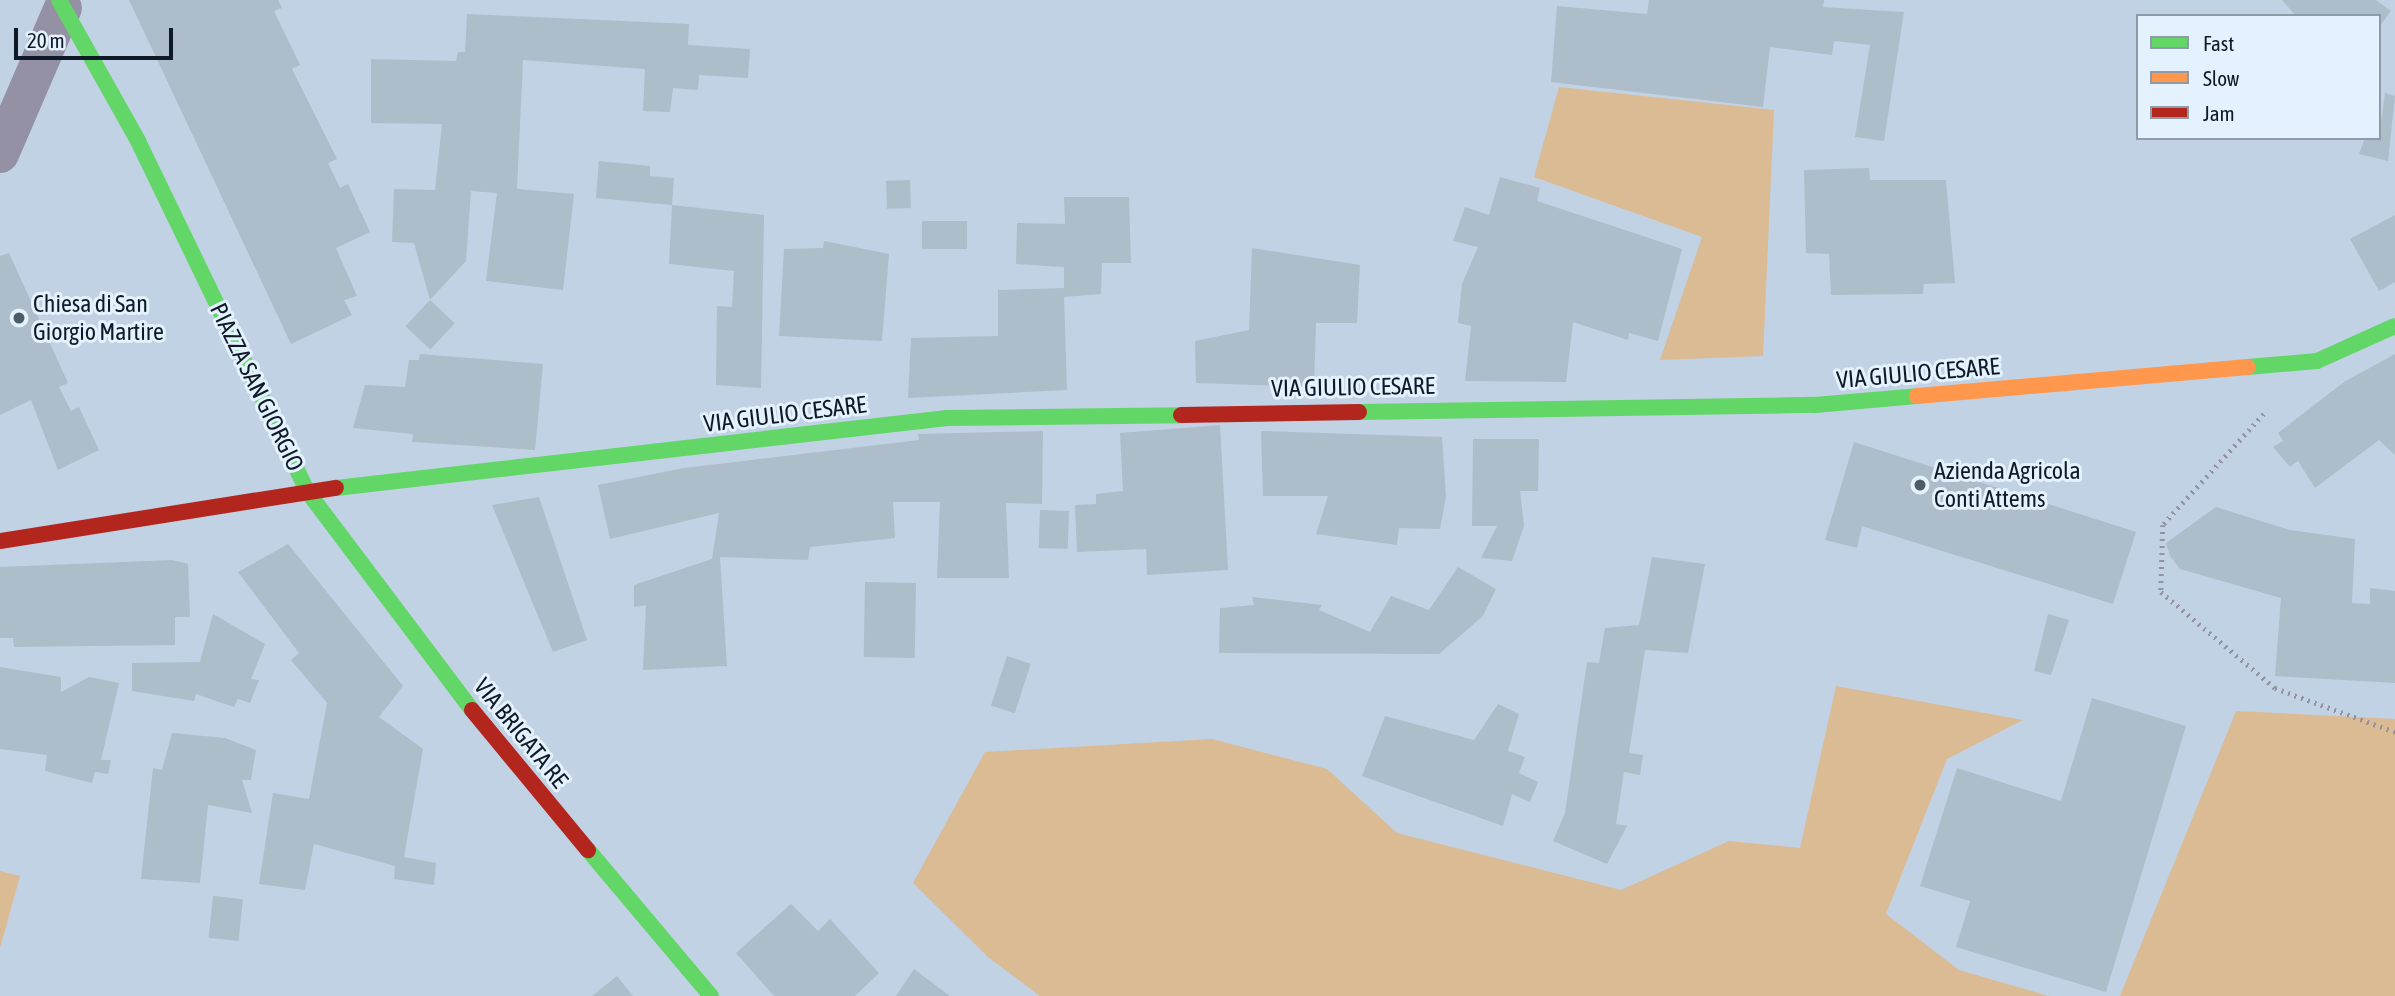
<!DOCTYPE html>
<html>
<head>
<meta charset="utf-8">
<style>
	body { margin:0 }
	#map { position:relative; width:2395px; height:996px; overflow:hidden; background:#c1d2e4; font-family:"Asap Condensed",sans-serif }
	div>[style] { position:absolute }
	.green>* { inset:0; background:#dabb94 }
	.building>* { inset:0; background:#adbdc9; transform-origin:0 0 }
	.path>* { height:4.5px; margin-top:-2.25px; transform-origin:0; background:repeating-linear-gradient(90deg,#9392a3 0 2px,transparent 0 7px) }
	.street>* { height:38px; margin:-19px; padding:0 19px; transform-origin:19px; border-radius:19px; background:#9591a5 }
	.fast>* { height:16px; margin:-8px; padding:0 8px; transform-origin:8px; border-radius:8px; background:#63d668 }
	.slow>* { height:16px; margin:-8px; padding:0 8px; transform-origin:8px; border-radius:8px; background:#ff974d }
	.jam>* { height:16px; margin:-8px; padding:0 8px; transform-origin:8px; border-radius:8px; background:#b3261e }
	.dots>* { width:19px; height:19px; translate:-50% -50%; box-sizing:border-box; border:4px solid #e4f1fe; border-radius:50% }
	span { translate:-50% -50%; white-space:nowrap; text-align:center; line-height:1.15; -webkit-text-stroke:6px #e4f1fe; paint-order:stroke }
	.poi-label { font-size:24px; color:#0f1a26 }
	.left { translate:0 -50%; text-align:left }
	.street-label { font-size:24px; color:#0f1a26 }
	.legend { position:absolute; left:2136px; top:14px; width:245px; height:126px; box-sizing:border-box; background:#e4f1fe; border:2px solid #8f9ba8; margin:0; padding:9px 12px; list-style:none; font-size:21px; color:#0f1a26 }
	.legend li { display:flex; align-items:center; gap:14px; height:35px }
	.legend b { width:35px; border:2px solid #8f9ba8 }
	.scale { position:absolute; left:14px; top:28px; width:159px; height:32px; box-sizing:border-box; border:4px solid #0f1a26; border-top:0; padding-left:9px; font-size:21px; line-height:24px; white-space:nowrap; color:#0f1a26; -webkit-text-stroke:5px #e4f1fe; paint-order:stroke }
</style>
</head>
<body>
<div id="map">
	<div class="green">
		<div style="clip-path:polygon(1559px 87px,1774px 110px,1763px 356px,1660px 360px,1702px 237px,1534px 177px)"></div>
		<div style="clip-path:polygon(1836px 686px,2023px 720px,1947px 759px,1886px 914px,1959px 970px,2049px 996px,1040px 996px,988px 957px,913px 883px,985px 752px,1212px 739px,1327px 769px,1397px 833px,1621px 890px,1729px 841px,1800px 848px)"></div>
		<div style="clip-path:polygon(2236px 711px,2395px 719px,2395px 996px,2120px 996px)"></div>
		<div style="clip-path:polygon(0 871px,20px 876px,0 948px)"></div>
	</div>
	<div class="building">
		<div style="clip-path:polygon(129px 0,278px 0,282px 8px,274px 11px,300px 65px,292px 69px,337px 159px,328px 163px,340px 188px,348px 184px,370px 232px,336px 248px,357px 296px,344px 300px,352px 315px,291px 344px)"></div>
		<div style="clip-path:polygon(1649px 0,1824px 0,1823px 7px,1904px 12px,1884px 141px,1855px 137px,1870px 45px,1834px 41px,1832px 55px,1770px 47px,1763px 107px,1551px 82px,1557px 6px,1647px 14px)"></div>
		<div style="clip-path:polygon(2282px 0,2376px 0,2391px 11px,2379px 27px,2379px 16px,2296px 16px)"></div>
		<div style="clip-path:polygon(467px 14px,689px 24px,688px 45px,750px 49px,748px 78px,699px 75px,698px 90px,673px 88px,670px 112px,643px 111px,645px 69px,523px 60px,517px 189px,574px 194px,563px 290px,486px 281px,497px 193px,471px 191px,466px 261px,430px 300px,414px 243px,392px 242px,394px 189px,435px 190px,442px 124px,371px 123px,371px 59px,456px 61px,458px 52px,465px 52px)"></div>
		<div style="clip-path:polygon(2385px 93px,2395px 96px,2388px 161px,2359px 154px,2365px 138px,2379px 138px)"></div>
		<div style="clip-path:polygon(599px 161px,650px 166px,650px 176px,674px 178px,672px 205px,764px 215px,761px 388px,716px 385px,717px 306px,732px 307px,734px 271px,669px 264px,672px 205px,596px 198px)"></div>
		<div style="clip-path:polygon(1869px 168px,1870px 180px,1946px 180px,1955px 283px,1924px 284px,1923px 294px,1831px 295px,1829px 254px,1806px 253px,1804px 170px)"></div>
		<div style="clip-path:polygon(1500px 177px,1540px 188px,1537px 201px,1682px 249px,1658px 341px,1629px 333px,1628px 340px,1573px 322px,1566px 382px,1465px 381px,1471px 326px,1458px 323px,1462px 284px,1478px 247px,1453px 241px,1465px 207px,1489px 215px)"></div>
		<div style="left:910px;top:180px;width:28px;height:24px;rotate:88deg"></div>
		<div style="clip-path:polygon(1064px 197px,1129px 197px,1131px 263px,1102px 263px,1101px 294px,1064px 297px,1067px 390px,908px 398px,911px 338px,998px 336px,998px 290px,1064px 288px,1064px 267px,1016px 264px,1017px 223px,1065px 224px)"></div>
		<div style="clip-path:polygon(2395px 215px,2395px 282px,2379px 291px,2350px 239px)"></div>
		<div style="left:922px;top:221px;width:45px;height:28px"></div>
		<div style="clip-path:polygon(824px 241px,889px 254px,882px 341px,779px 336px,784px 249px,823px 248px)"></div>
		<div style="clip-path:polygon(1252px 248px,1360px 265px,1357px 323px,1316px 323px,1314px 387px,1196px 383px,1195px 341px,1249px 330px)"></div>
		<div style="clip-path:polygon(9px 253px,68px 383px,59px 387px,71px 411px,79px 407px,99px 450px,58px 470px,31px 400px,0 415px,0 256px)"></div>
		<div style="left:430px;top:300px;width:34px;height:36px;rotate:43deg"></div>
		<div style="clip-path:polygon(420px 354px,543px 364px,535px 450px,412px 442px,413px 434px,353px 428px,365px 385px,405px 387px,409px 360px,419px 360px)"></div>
		<div style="clip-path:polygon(2395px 354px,2395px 455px,2379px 440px,2315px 488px,2298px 461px,2290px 467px,2273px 447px,2283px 441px,2278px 433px,2344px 382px)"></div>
		<div style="clip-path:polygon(1220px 425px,1228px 570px,1147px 575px,1146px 549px,1077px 552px,1075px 505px,1096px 504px,1096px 494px,1123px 491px,1120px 433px)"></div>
		<div style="clip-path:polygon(1043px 431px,1042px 504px,1006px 503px,1009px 578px,937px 578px,940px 502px,893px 502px,895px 538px,810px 547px,808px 560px,720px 557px,727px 666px,643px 670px,646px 605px,634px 607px,634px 585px,712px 559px,719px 513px,610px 539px,598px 485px,684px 468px,919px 440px,918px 434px)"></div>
		<div style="clip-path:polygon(1261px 431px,1442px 437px,1446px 496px,1440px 529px,1399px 528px,1397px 545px,1316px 534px,1328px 496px,1263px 496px)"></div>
		<div style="clip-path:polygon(1473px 439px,1539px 439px,1538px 491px,1520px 491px,1524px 526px,1512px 561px,1481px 558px,1497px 526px,1472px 526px)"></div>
		<div style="clip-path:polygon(1854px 442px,2136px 532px,2113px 604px,1862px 526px,1857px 548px,1825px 540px)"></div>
		<div style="clip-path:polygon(539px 497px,587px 640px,553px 652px,492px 505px)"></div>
		<div style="clip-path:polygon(2216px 507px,2290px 530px,2355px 539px,2352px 603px,2370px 604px,2370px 588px,2395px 591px,2395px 683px,2275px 676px,2281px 598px,2180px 569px,2170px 556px,2166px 543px)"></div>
		<div style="left:1040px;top:510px;width:29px;height:38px;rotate:2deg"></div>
		<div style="clip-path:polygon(288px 544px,403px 686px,379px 717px,423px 749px,404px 857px,436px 863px,434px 885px,394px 879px,395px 866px,314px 844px,305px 890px,259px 884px,273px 793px,309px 799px,327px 703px,291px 660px,299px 653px,238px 572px)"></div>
		<div style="clip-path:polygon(1652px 557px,1705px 564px,1688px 653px,1645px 650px,1629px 753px,1643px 755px,1640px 775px,1624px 772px,1616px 824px,1627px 826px,1607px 864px,1553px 841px,1565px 813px,1587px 662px,1599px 663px,1605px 628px,1639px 625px)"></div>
		<div style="clip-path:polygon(172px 560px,188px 564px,190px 617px,175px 617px,175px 645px,14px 647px,13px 638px,0 638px,0 567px)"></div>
		<div style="clip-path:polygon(1458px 567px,1496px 589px,1483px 616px,1439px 654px,1219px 653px,1220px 608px,1254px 605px,1252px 597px,1322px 605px,1319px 610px,1370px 632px,1391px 596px,1429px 610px)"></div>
		<div style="left:865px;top:582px;width:51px;height:75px;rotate:1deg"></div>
		<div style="clip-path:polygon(213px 614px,265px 644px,251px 679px,259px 680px,250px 703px,238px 699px,234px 707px,196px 694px,194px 701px,132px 691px,132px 663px,200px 662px)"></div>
		<div style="clip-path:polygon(2048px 614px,2069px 620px,2051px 675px,2034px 671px)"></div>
		<div style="left:1007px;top:656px;width:25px;height:52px;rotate:18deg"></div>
		<div style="clip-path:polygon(0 667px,61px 677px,61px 692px,89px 677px,119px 683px,101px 760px,111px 760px,108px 774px,95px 772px,92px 783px,45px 771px,47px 755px,0 749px)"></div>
		<div style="clip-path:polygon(2092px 698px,2186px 726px,2106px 992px,1956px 947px,1970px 901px,1920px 886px,1957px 768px,2061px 801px)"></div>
		<div style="clip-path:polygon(1498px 704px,1519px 714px,1508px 751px,1525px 757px,1519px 773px,1538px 782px,1530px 802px,1512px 794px,1503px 826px,1362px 776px,1385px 716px,1474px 740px)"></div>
		<div style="clip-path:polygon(172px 733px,225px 738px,256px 750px,251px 780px,242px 780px,252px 813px,208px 805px,200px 883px,141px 879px,153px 768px,162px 770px)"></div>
		<div style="left:213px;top:896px;width:30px;height:42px;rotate:6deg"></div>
		<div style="clip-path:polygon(791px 904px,818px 931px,830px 919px,879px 973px,855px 996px,774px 996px,736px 953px)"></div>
		<div style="clip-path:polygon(914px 969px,950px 996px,896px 996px)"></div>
		<div style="clip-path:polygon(617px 976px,633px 996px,592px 996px)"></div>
	</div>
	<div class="path">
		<div style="left:2264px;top:414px;width:150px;rotate:132.3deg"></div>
		<div style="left:2163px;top:525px;width:67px;rotate:91.7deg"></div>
		<div style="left:2161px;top:592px;width:149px;rotate:40.1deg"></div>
		<div style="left:2275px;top:688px;width:128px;rotate:20.1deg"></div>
	</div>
	<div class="street">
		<div style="left:0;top:154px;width:159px;rotate:-66.7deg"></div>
	</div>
	<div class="fast">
		<div style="left:59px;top:0;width:162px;rotate:60.7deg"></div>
		<div style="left:138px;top:141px;width:389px;rotate:64.2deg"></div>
		<div style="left:307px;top:491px;width:274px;rotate:53deg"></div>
		<div style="left:2248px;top:367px;width:69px;rotate:-5deg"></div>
		<div style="left:2317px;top:361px;width:85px;rotate:-24.2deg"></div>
		<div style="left:1359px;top:412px;width:456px;rotate:-0.9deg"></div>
		<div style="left:1815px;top:405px;width:102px;rotate:-5deg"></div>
		<div style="left:336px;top:488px;width:615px;rotate:-6.54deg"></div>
		<div style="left:947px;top:418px;width:234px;rotate:-0.7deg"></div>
		<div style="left:588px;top:850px;width:191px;rotate:49.9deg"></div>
	</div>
	<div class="slow">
		<div style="left:1917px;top:396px;width:332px;rotate:-5deg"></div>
	</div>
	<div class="jam">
		<div style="left:1181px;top:415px;width:178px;rotate:-1deg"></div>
		<div style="left:0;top:541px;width:340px;rotate:-9deg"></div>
		<div style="left:472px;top:710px;width:182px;rotate:50.4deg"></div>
	</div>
	<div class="dots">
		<div style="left:19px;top:318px;background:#4d5a68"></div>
		<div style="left:1920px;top:485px;background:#4d5a68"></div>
	</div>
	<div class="poi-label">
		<span class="left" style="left:33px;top:318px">Chiesa di San<br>Giorgio Martire</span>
		<span class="left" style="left:1934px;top:485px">Azienda Agricola<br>Conti Attems</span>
	</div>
	<div class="street-label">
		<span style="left:1918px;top:373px;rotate:-5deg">VIA GIULIO CESARE</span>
		<span style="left:257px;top:387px;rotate:64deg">PIAZZA SAN GIORGIO</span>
		<span style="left:1353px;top:387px;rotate:-1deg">VIA GIULIO CESARE</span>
		<span style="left:785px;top:414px;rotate:-7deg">VIA GIULIO CESARE</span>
		<span style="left:521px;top:733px;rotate:51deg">VIA BRIGATA RE</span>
	</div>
	<ul class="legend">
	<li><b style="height:9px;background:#63d668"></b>Fast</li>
	<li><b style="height:9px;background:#ff974d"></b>Slow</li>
	<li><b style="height:9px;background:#b3261e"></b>Jam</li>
	</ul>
	<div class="scale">20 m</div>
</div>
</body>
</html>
